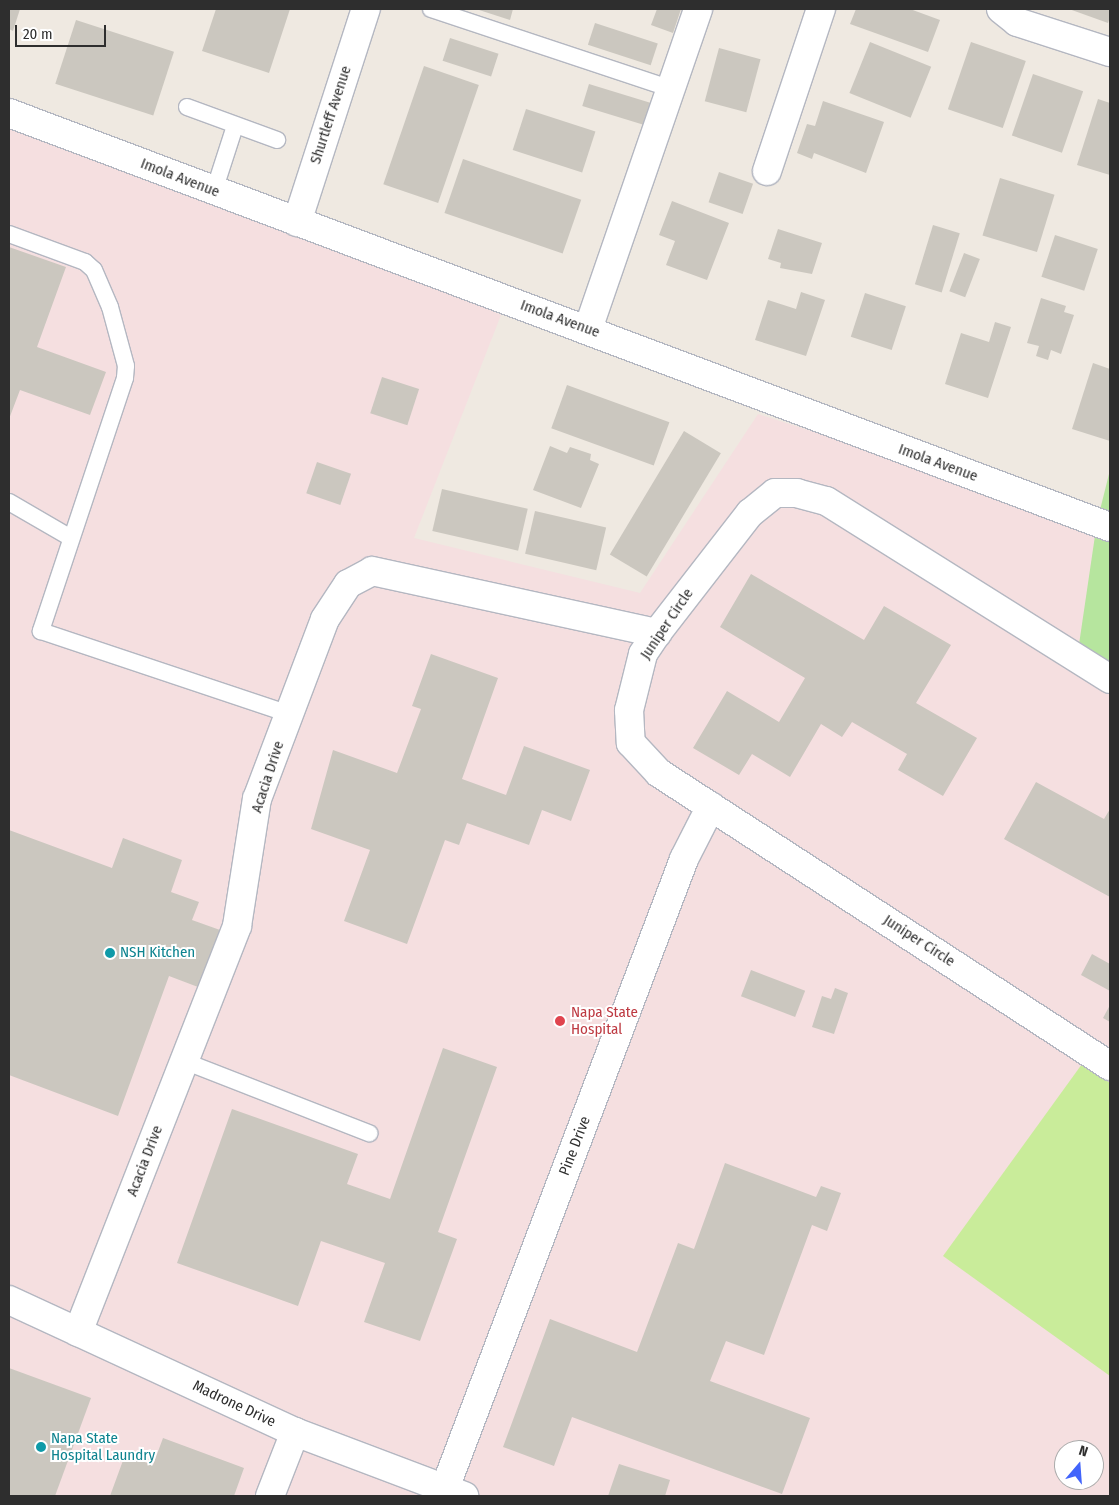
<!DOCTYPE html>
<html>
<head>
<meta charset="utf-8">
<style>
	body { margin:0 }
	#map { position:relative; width:1119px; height:1505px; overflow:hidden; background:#efe9e1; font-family:"Fira Sans Condensed",sans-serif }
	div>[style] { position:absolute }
	.medical>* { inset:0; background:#f5dfe0 }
	.green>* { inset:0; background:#b6e59e }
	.pitch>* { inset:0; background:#c9ec9a }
	.building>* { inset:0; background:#cbc7bf; transform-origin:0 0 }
	.roads { filter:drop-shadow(1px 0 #b4b7c1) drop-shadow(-1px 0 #b4b7c1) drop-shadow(0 1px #b4b7c1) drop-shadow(0 -1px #b4b7c1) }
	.lane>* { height:16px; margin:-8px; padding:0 8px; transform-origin:8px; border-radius:8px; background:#fff }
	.street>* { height:28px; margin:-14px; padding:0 14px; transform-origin:14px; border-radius:14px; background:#fff }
	.secondary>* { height:28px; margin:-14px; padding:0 14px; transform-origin:14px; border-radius:14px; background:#fff }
	.dots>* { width:14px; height:14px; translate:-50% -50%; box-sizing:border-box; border:2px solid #fff; border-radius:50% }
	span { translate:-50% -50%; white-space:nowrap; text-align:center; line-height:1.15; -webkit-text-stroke:4px #fff; paint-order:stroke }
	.street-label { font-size:15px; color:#2e2e2e }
	.culture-label { font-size:15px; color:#0d838f }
	.left { translate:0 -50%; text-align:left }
	.health-label { font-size:15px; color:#be3a42 }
	.frame { position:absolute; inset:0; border:10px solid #2e2e2e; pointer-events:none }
	.north { position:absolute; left:1054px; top:1440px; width:50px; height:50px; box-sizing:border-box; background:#fff; border:1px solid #ababab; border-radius:50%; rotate:18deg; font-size:14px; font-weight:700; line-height:20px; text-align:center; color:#2e2e2e }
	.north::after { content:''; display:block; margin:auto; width:18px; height:22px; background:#4264fb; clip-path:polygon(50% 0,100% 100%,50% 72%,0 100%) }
	.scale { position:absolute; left:15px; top:25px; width:91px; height:22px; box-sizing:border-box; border:2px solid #2e2e2e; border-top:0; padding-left:6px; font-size:15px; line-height:18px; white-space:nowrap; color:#2e2e2e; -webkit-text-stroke:4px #fff; paint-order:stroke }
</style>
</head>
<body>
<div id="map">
	<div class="medical">
		<div style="clip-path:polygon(evenodd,9px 113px,297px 222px,501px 315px,414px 538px,640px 593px,758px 414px,1110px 527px,1110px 1496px,9px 1496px,9px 113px,1064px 1450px,1094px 1450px,1094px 1480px,1064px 1480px,1064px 1450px)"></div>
	</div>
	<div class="green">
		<div style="clip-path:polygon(1110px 470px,1110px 679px,1077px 658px,1097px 522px)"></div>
	</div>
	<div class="pitch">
		<div style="clip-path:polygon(1082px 1064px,1110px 1083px,1110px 1376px,943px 1256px)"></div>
	</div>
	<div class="building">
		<div style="clip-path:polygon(9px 9px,20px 9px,13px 31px,9px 29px)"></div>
		<div style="clip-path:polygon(216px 9px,290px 9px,269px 73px,202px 51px)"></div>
		<div style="clip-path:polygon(476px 9px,513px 9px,510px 20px)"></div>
		<div style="clip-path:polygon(657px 9px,681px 9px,673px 33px,651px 25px)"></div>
		<div style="clip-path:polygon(856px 9px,910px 9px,940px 20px,928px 52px,850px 24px)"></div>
		<div style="clip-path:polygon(1069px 9px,1110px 9px,1110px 17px,1108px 23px)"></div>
		<div style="left:76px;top:20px;width:103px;height:67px;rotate:18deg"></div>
		<div style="left:595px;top:23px;width:66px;height:23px;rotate:18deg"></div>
		<div style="left:450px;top:38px;width:51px;height:24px;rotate:18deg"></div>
		<div style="left:870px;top:42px;width:66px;height:55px;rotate:22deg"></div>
		<div style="left:971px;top:42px;width:58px;height:71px;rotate:19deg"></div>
		<div style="left:719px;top:48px;width:43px;height:55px;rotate:15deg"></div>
		<div style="left:424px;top:66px;width:58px;height:125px;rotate:19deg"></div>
		<div style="left:1033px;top:74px;width:53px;height:65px;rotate:19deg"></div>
		<div style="left:589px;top:84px;width:64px;height:23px;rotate:17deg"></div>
		<div style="clip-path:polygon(1098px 99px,1110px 103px,1110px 175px,1077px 165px)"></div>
		<div style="clip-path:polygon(823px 101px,884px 122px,866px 173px,814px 153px,812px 159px,797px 153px,807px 124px,815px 126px)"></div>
		<div style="left:526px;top:109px;width:73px;height:43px;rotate:18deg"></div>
		<div style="left:463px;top:159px;width:125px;height:57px;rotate:19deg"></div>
		<div style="left:719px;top:172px;width:36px;height:32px;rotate:19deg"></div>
		<div style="left:1000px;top:178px;width:57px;height:60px;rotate:17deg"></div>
		<div style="clip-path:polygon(672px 201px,729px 223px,707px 280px,666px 265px,675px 241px,659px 235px)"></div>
		<div style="left:933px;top:225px;width:28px;height:62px;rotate:17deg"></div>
		<div style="clip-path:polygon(778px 229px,822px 243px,812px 274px,780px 268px,781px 263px,768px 259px)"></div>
		<div style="left:1055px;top:235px;width:45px;height:44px;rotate:18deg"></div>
		<div style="clip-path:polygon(9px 247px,66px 267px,37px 347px,106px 372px,90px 415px,20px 390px,9px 419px)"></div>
		<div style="left:964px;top:253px;width:17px;height:41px;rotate:21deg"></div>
		<div style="clip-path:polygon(801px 292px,825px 300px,806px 356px,755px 340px,768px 300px,796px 309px)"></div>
		<div style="left:865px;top:293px;width:43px;height:46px;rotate:18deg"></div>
		<div style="clip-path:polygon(1041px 298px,1066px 306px,1064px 312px,1074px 315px,1061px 354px,1051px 350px,1048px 360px,1036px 356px,1039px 346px,1027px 343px)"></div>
		<div style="clip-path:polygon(995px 322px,1011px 327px,988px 398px,945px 384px,961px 333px,989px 342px)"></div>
		<div style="clip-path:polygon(1093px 363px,1110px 369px,1110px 441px,1072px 429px)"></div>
		<div style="left:382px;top:377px;width:39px;height:38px;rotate:18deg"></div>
		<div style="left:567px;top:385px;width:109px;height:46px;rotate:20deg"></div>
		<div style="left:684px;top:431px;width:43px;height:144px;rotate:31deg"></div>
		<div style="clip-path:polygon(550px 446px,567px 453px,570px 447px,591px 454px,590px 460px,599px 464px,581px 508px,533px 490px)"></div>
		<div style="left:317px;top:462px;width:36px;height:33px;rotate:19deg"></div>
		<div style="left:442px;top:489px;width:88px;height:43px;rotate:13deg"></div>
		<div style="left:535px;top:511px;width:73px;height:44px;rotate:13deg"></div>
		<div style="clip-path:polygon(751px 574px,864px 640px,884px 606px,951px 645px,916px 703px,977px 738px,943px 796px,898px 770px,907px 754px,852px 722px,842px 737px,821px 724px,790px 777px,752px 754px,739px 775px,693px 748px,727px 691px,779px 722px,805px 678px,720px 627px)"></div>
		<div style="clip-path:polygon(431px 654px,498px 678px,462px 779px,506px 795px,524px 746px,590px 770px,571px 821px,542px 810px,529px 845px,467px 823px,459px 845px,445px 840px,407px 944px,344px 921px,370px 850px,311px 829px,333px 750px,397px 773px,421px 709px,412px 706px)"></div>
		<div style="clip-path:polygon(1036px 782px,1104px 819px,1110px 809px,1110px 897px,1004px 839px)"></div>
		<div style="clip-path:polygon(9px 830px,112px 868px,123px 838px,182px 860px,171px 892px,199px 902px,192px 920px,220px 930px,198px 987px,169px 976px,118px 1116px,9px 1075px)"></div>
		<div style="clip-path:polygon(1092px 954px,1110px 964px,1110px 991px,1081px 975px)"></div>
		<div style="left:751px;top:970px;width:58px;height:28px;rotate:21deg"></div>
		<div style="clip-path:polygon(835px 988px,848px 993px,834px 1034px,812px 1027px,822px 996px,831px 999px)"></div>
		<div style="clip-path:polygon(1110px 1005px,1110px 1022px,1103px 1018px)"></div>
		<div style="clip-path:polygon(443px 1048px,497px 1067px,438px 1232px,457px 1239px,420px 1341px,364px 1322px,385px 1263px,321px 1241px,298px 1306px,177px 1263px,232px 1109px,358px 1154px,347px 1184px,390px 1199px)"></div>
		<div style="clip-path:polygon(725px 1163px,816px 1197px,821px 1186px,841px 1193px,827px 1231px,812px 1225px,764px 1355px,726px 1341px,710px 1381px,810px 1418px,782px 1494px,572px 1417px,554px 1466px,503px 1447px,550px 1319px,637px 1352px,678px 1243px,694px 1249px)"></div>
		<div style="clip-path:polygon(9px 1368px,91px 1398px,55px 1496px,9px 1496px)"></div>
		<div style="clip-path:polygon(163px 1438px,244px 1468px,234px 1496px,110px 1496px,125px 1455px,153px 1465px)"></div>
		<div style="clip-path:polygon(619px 1464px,670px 1480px,665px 1496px,608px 1496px)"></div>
	</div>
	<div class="roads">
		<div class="lane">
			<div style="left:431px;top:9px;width:254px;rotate:18.4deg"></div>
			<div style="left:187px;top:107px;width:96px;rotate:20.1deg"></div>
			<div style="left:214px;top:191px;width:68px;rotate:-72.1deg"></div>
			<div style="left:9px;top:234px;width:81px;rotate:20.2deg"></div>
			<div style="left:85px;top:262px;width:12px;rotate:42deg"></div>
			<div style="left:94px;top:270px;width:40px;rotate:66.6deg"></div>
			<div style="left:110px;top:307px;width:61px;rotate:74.8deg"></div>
			<div style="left:126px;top:366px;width:12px;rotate:95deg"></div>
			<div style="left:125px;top:378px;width:267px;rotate:108.4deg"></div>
			<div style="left:41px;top:631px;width:262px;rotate:18.5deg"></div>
			<div style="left:9px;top:502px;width:72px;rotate:30.1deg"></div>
			<div style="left:184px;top:1061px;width:199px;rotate:21.3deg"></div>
		</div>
		<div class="street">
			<div style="left:1001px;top:9px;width:21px;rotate:39deg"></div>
			<div style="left:1017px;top:22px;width:98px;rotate:17.9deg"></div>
			<div style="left:767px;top:171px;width:171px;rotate:-71.6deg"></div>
			<div style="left:588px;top:329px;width:338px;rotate:-71deg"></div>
			<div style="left:1110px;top:679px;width:335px;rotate:-147.9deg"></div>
			<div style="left:826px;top:501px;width:30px;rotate:-165deg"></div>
			<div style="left:797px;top:493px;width:22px;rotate:180deg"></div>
			<div style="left:775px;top:493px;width:32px;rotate:141deg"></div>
			<div style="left:750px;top:513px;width:152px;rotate:127.8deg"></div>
			<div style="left:657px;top:633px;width:25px;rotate:124deg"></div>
			<div style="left:643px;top:654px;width:58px;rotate:104deg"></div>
			<div style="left:629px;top:710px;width:33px;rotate:87deg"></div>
			<div style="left:631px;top:743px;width:41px;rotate:47deg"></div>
			<div style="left:659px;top:773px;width:538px;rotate:33.01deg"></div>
			<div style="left:9px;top:1300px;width:315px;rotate:24.8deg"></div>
			<div style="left:295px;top:1432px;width:181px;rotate:20.7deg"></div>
			<div style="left:78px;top:1332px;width:436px;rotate:-68.6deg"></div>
			<div style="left:237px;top:926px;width:129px;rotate:-81.1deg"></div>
			<div style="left:257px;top:799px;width:192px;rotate:-69.3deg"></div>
			<div style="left:325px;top:619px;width:42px;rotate:-56.7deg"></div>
			<div style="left:348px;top:584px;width:27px;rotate:-28deg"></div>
			<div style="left:372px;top:571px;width:292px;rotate:12.3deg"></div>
			<div style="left:445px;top:1488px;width:673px;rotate:-69.19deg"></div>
			<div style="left:684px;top:859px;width:59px;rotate:-63deg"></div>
			<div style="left:270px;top:1496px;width:69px;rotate:-68.7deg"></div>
		</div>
		<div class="secondary">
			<div style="left:9px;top:113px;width:1176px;rotate:20.61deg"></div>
			<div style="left:297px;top:222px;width:224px;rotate:-72.1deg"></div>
		</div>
	</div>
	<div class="dots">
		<div style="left:110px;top:953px;background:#0f9aa8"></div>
		<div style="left:560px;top:1021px;background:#e0444e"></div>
		<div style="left:41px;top:1447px;background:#0f9aa8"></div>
	</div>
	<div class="street-label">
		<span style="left:331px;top:115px;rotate:-72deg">Shurtleff Avenue</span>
		<span style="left:180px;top:178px;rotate:21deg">Imola Avenue</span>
		<span style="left:560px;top:319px;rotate:20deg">Imola Avenue</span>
		<span style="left:938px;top:463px;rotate:20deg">Imola Avenue</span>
		<span style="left:667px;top:624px;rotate:-56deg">Juniper Circle</span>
		<span style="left:268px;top:777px;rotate:-72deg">Acacia Drive</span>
		<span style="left:919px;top:941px;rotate:33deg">Juniper Circle</span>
		<span style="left:575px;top:1146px;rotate:-69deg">Pine Drive</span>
		<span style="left:145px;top:1161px;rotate:-69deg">Acacia Drive</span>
		<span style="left:234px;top:1404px;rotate:25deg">Madrone Drive</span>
	</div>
	<div class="culture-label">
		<span class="left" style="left:120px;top:953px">NSH Kitchen</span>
		<span class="left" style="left:51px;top:1447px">Napa State<br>Hospital Laundry</span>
	</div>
	<div class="health-label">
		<span class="left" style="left:571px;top:1021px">Napa State<br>Hospital</span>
	</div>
	<div class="frame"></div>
	<div class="north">N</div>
	<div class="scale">20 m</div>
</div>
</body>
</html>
